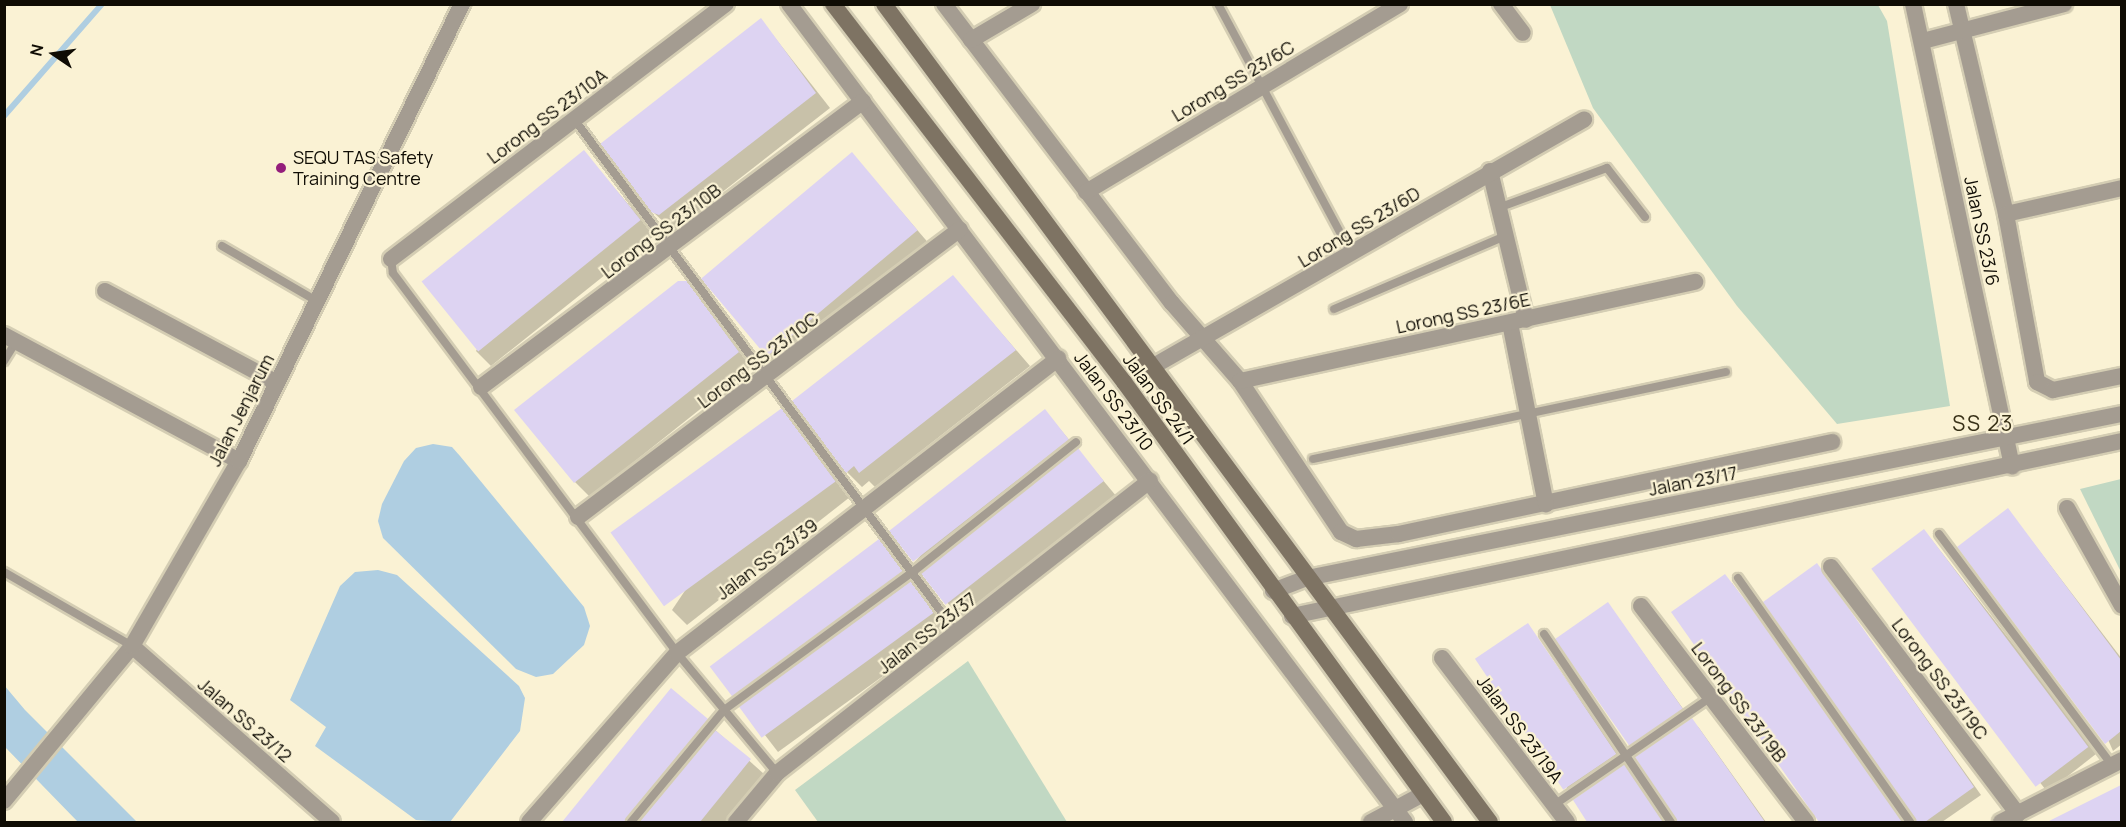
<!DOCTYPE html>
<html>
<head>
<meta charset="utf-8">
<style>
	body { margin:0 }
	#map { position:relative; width:2126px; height:827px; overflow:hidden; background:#faf2d4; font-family:Manrope,sans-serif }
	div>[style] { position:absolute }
	.green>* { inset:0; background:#c1d8c3 }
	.water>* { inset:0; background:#afcee1 }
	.shadow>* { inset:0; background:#0003; transform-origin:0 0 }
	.stream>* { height:6px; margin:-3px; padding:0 3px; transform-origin:3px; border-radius:3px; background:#afcee1 }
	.building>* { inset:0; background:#ddd3f2; transform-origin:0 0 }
	.roads { filter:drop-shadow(2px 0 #d4cdb3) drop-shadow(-2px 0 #d4cdb3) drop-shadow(0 2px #d4cdb3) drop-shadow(0 -2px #d4cdb3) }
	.service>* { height:8px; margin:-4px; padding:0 4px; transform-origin:4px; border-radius:4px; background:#a49c91 }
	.minor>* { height:16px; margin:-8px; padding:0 8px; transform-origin:8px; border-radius:8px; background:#a49c91 }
	.tertiary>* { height:16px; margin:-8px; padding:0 8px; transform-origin:8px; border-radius:8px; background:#a49c91 }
	.secondary>* { height:16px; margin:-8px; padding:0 8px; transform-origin:8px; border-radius:8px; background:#7e7363 }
	.dots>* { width:16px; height:16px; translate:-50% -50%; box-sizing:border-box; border:3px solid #faf2d4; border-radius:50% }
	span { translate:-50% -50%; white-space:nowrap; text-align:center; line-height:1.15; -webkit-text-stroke:4.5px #faf2d4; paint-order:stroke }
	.street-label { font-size:18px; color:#0f0c04 }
	.poi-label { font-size:18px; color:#0f0c04 }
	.left { translate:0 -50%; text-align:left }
	.quarter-label { font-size:21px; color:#373017; letter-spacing:1.5px }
	.frame { position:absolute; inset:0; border:6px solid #0f0c04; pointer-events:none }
	.north { position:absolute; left:24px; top:24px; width:60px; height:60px; -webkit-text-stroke:4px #faf2d4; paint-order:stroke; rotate:283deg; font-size:16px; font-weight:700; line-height:24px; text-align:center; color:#0f0c04 }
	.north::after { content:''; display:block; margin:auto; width:21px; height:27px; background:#0f0c04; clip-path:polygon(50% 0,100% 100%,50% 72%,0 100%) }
</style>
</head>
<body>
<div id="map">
	<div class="green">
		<div style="clip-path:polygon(1550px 5px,1878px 5px,1887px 21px,1950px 406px,1837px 424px,1737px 306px,1593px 108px)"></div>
		<div style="clip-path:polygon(2121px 479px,2122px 479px,2121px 572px,2080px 489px)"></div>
		<div style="clip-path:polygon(968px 661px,1067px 822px,818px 822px,795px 790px)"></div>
	</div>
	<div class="water">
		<div style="clip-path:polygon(433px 444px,452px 447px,460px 456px,584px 607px,590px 626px,584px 645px,553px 674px,536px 677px,516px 669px,383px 538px,378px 521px,382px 504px,404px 461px,416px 448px)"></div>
		<div style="clip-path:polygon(378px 570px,397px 575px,519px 686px,525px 698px,520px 731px,450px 822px,416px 820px,315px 746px,326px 727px,290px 700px,340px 586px,355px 572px)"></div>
		<div style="clip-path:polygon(4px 685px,25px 710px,137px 822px,78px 822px,5px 747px)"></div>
	</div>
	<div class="shadow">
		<div style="clip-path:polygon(761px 20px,830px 108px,675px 229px,668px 226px,652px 211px)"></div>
		<div style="clip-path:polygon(583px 152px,655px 235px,491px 366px,476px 351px)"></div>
		<div style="clip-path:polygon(852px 154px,931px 246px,776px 366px,761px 352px)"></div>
		<div style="clip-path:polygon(953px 277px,1030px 366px,875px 487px,869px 481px,862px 487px,847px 472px)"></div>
		<div style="clip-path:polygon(686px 282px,753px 367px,590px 497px,575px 482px)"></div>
		<div style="clip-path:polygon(1045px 411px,1117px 497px,961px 619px,914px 563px)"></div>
		<div style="clip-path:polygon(795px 427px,850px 497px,687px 625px,672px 610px)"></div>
		<div style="clip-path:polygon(2008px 510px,2122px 659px,2122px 744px,2113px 751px)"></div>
		<div style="left:1931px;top:539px;width:271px;height:64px;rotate:52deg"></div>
		<div style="clip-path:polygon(892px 557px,948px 629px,778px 752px,734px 695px)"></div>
		<div style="clip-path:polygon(1817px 565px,1981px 795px,1942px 822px,1921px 822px,1765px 602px)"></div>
		<div style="clip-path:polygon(1732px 583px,1903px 822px,1821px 822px,1673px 612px)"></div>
		<div style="clip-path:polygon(1608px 604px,1689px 717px,1636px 753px,1629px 746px)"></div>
		<div style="clip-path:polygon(1528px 625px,1624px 762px,1574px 796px,1567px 788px)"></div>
		<div style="clip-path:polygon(671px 690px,765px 775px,727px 822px,564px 822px)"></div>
		<div style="clip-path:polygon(1691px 720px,1699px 728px,1766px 822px,1677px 822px)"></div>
		<div style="clip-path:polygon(1624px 766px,1632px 774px,1665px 822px,1589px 822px,1575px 800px)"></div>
		<div style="clip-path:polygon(2122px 786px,2122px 822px,2051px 822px)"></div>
	</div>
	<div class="stream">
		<div style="left:4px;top:116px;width:149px;rotate:-48.8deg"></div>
	</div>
	<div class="building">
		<div style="clip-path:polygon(761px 18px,816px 93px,659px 215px,651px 212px,600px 144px)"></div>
		<div style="left:584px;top:150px;width:90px;height:209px;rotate:51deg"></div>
		<div style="left:852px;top:152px;width:102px;height:197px;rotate:50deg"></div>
		<div style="clip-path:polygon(953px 275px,1016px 350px,859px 473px,854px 466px,846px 473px,792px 401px)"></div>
		<div style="clip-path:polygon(678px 281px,687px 281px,739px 352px,574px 483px,514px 410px)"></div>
		<div style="left:782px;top:408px;width:91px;height:212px;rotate:54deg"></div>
		<div style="left:1045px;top:409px;width:39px;height:198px;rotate:52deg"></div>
		<div style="left:1078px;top:448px;width:42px;height:201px;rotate:52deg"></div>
		<div style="clip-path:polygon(2008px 508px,2121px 660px,2121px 731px,2105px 744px,1957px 547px)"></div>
		<div style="left:1924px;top:529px;width:273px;height:66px;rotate:53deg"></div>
		<div style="left:879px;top:539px;width:40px;height:212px;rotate:53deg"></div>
		<div style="clip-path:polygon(1817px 563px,1974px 787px,1925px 822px,1916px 822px,1763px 602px)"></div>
		<div style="clip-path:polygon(1725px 574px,1752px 609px,1903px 822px,1819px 822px,1671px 612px)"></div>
		<div style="left:911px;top:581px;width:39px;height:213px;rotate:54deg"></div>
		<div style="left:1608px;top:602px;width:131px;height:65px;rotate:55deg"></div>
		<div style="left:1528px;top:623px;width:158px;height:64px;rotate:56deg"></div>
		<div style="clip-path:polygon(671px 688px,708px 719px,625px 822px,562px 822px)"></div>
		<div style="clip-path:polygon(1692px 718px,1765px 822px,1677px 822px,1635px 757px)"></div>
		<div style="clip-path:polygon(715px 730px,751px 759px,700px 822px,639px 822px)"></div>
		<div style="clip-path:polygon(1624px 764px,1664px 822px,1587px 822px,1573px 800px)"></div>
		<div style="clip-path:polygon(2121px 785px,2121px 822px,2047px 822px)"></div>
	</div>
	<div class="roads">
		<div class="service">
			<div style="left:1218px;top:4px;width:285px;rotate:61.9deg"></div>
			<div style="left:574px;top:119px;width:641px;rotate:53.31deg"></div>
			<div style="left:1498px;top:208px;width:116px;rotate:-20.2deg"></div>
			<div style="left:1607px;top:168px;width:62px;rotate:52.2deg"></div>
			<div style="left:222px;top:246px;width:110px;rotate:30.1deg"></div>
			<div style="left:391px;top:259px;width:14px;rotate:82deg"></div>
			<div style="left:393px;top:273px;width:474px;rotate:53.2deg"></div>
			<div style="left:677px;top:653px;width:156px;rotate:50.2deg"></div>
			<div style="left:1334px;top:309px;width:186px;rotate:-23.1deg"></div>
			<div style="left:4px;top:361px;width:22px;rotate:-58deg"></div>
			<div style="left:1313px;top:459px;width:422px;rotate:-11.9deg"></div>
			<div style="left:1939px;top:534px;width:289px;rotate:53.2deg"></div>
			<div style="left:4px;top:572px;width:148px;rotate:30deg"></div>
			<div style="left:1738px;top:578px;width:299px;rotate:54.8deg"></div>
			<div style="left:1544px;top:634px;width:227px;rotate:56deg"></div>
			<div style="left:1554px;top:805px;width:191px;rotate:-34.5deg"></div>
			<div style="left:631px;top:822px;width:146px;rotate:-50.3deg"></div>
			<div style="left:724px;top:710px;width:235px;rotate:-36.2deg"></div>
			<div style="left:914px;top:571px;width:207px;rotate:-38.5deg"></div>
		</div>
		<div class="minor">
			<div style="left:789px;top:4px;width:1024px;rotate:53.02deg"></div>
			<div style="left:944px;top:4px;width:376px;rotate:52.7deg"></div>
			<div style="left:1172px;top:303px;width:103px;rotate:48.9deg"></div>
			<div style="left:1240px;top:381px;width:182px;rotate:56.2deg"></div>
			<div style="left:1341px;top:532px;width:17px;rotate:25deg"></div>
			<div style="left:1356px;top:539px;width:43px;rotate:-6.6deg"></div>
			<div style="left:1399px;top:534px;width:443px;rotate:-12deg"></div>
			<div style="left:1501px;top:4px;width:36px;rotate:53deg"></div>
			<div style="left:1956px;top:4px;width:216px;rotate:76.6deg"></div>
			<div style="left:2006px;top:214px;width:171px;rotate:79.5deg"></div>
			<div style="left:2037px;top:382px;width:18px;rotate:27deg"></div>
			<div style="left:2053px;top:390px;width:70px;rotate:-11.5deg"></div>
			<div style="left:971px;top:40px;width:71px;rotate:-30.5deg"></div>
			<div style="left:1923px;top:41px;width:146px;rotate:-14.7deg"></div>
			<div style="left:1490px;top:171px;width:153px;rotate:76.4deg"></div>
			<div style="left:1086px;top:192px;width:366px;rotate:-30.9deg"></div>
			<div style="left:2006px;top:214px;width:119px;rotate:-12.6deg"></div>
			<div style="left:391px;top:259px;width:421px;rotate:-37.3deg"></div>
			<div style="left:105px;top:291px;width:195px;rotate:28.1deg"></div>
			<div style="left:1510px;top:323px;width:185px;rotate:78.8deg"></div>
			<div style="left:4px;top:335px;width:267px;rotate:28.2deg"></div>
			<div style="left:1152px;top:367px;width:498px;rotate:-29.8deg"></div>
			<div style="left:1240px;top:381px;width:466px;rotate:-12.3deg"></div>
			<div style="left:481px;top:387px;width:477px;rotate:-36.8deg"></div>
			<div style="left:2067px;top:508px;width:112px;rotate:60.7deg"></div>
			<div style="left:578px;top:517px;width:478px;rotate:-37deg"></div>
			<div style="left:1831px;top:567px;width:310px;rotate:52.9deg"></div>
			<div style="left:1641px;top:606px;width:272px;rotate:52.6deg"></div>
			<div style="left:132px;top:646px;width:266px;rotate:41.3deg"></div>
			<div style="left:1442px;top:658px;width:206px;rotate:52.7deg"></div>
			<div style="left:4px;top:801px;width:201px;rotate:-50.4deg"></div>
			<div style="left:132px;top:646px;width:214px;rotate:-60deg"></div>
			<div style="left:239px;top:461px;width:509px;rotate:-63.99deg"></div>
			<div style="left:529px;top:822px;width:225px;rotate:-48.8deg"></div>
			<div style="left:677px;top:653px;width:482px;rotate:-37.7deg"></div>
			<div style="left:736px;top:822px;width:64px;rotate:-50.1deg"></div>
			<div style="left:777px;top:773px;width:474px;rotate:-38.1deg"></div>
			<div style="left:1371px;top:822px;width:59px;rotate:-28.3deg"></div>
			<div style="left:2001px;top:822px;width:136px;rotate:-27.1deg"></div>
		</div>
		<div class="tertiary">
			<div style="left:1913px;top:4px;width:473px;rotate:77.9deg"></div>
			<div style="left:1273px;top:591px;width:36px;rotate:-21deg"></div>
			<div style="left:1307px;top:578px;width:831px;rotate:-11.38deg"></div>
			<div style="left:1292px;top:616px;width:848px;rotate:-11.91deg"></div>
		</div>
		<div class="secondary">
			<div style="left:833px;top:4px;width:477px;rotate:52.4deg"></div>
			<div style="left:1124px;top:382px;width:544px;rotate:53.97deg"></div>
			<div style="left:884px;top:4px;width:1018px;rotate:53.47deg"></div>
		</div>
	</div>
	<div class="dots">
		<div style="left:281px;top:168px;background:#941e7b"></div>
	</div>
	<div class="street-label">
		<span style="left:1233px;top:81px;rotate:-31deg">Lorong SS 23/6C</span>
		<span style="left:547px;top:116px;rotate:-37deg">Lorong SS 23/10A</span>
		<span style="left:1359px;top:227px;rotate:-31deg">Lorong SS 23/6D</span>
		<span style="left:661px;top:231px;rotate:-37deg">Lorong SS 23/10B</span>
		<span style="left:1982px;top:231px;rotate:78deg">Jalan SS 23/6</span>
		<span style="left:1463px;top:313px;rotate:-12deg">Lorong SS 23/6E</span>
		<span style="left:758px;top:360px;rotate:-37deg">Lorong SS 23/10C</span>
		<span style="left:1159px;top:399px;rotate:54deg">Jalan SS 24/1</span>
		<span style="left:1114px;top:401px;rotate:53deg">Jalan SS 23/10</span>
		<span style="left:241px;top:410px;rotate:-63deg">Jalan Jenjarum</span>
		<span style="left:1693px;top:481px;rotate:-11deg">Jalan 23/17</span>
		<span style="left:767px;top:559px;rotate:-37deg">Jalan SS 23/39</span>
		<span style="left:927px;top:633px;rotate:-38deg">Jalan SS 23/37</span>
		<span style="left:1940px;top:679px;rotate:53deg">Lorong SS 23/19C</span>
		<span style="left:1739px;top:702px;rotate:53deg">Lorong SS 23/19B</span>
		<span style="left:245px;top:720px;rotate:41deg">Jalan SS 23/12</span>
		<span style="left:1520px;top:729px;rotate:53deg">Jalan SS 23/19A</span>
	</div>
	<div class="poi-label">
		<span class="left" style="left:293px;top:168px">SEQU TAS Safety<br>Training Centre</span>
	</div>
	<div class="quarter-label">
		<span style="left:1983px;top:423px">SS 23</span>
	</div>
	<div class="frame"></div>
	<div class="north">N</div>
</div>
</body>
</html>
